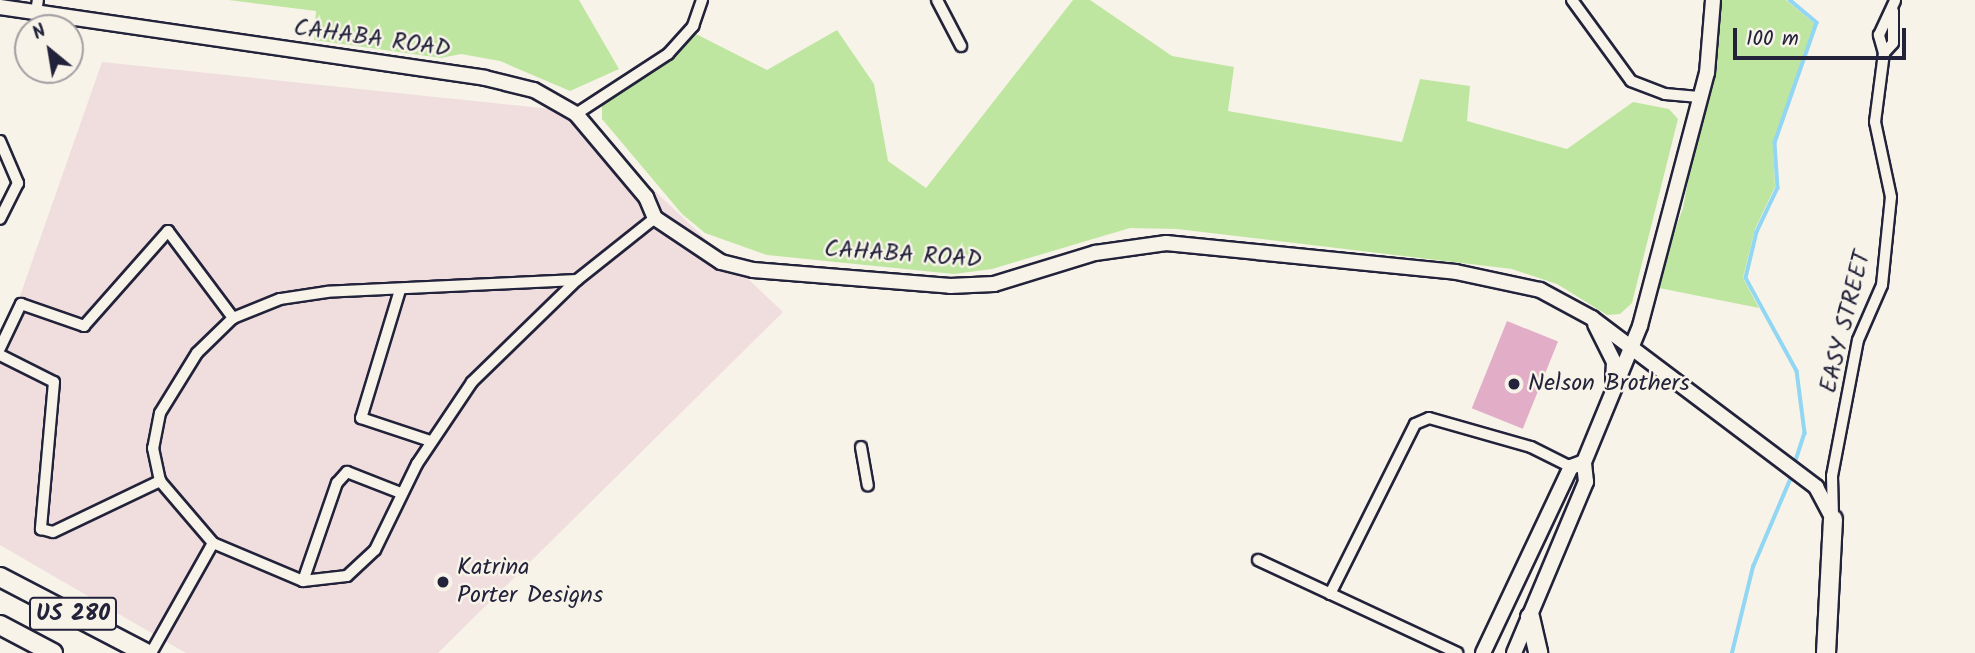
<!DOCTYPE html>
<html>
<head>
<meta charset="utf-8">
<style>
	body { margin:0 }
	#map { position:relative; width:1975px; height:653px; overflow:hidden; background:#f7f3e8; font-family:Kalam,sans-serif }
	div>[style] { position:absolute }
	.built>* { inset:0; background:#f0dede }
	.green>* { inset:0; background:#bfe6a1 }
	.stream>* { height:3.5px; margin:-1.75px; padding:0 1.75px; transform-origin:1.75px; border-radius:1.75px; background:#91d6f3 }
	.building>* { inset:0; background:#e1adc7; transform-origin:0 0 }
	.roads { filter:drop-shadow(2px 0 #22223b) drop-shadow(-2px 0 #22223b) drop-shadow(0 2px #22223b) drop-shadow(0 -2px #22223b) }
	.street>* { height:10px; margin:-5px; padding:0 5px; transform-origin:5px; border-radius:5px; background:#f7f3e8 }
	.secondary>* { height:14px; margin:-7px; padding:0 7px; transform-origin:7px; border-radius:7px; background:#f7f3e8 }
	.highway>* { height:18px; margin:-9px; padding:0 9px; transform-origin:9px; border-radius:9px; background:#f7f3e8 }
	.dots>* { width:19px; height:19px; translate:-50% -50%; box-sizing:border-box; border:4px solid #f7f3e8; border-radius:50% }
	span { translate:-50% -50%; white-space:nowrap; text-align:center; line-height:1.15; -webkit-text-stroke:5px #f7f3e8; paint-order:stroke }
	.shield-label span { padding:2px 5px; background:#f7f3e8; border:2px solid; border-radius:5px; -webkit-text-stroke-width:0 }
	.shield-label { font-size:23px; color:#22223b; font-weight:700 }
	.street-label { font-size:24px; color:#22223b }
	.poi-label { font-size:24px; color:#22223b }
	.left { translate:0 -50%; text-align:left }
	.north { position:absolute; left:14px; top:14px; width:70px; height:70px; box-sizing:border-box; background:#f7f3e8; border:2px solid #a29fa3; border-radius:50%; rotate:330deg; font-size:19px; font-weight:700; line-height:28px; text-align:center; color:#22223b }
	.north::after { content:''; display:block; margin:auto; width:24px; height:32px; background:#22223b; clip-path:polygon(50% 0,100% 100%,50% 72%,0 100%) }
	.scale { position:absolute; left:1733px; top:28px; width:173px; height:32px; box-sizing:border-box; border:4px solid #22223b; border-top:0; padding-left:9px; font-size:21px; line-height:24px; white-space:nowrap; color:#22223b; -webkit-text-stroke:5px #f7f3e8; paint-order:stroke }
</style>
</head>
<body>
<div id="map">
	<div class="built">
		<div style="clip-path:polygon(102px 62px,570px 111px,783px 312px,438px 653px,186px 653px,0 545px,0 353px)"></div>
	</div>
	<div class="green">
		<div style="clip-path:polygon(229px 0,579px 0,619px 69px,570px 91px,500px 61px,461px 54px,441px 58px,314px 40px,316px 11px)"></div>
		<div style="clip-path:polygon(1073px 0,1090px 0,1172px 56px,1234px 67px,1228px 111px,1402px 142px,1420px 79px,1470px 86px,1467px 121px,1567px 149px,1633px 102px,1669px 109px,1678px 119px,1632px 303px,1620px 314px,1607px 315px,1557px 284px,1512px 269px,1177px 229px,1130px 228px,992px 269px,954px 274px,767px 255px,705px 233px,682px 214px,602px 119px,602px 102px,662px 67px,696px 34px,767px 70px,837px 30px,874px 84px,888px 161px,926px 188px)"></div>
		<div style="clip-path:polygon(1721px 0,1786px 0,1815px 24px,1773px 143px,1775px 187px,1755px 229px,1743px 278px,1759px 308px,1654px 287px,1683px 208px)"></div>
	</div>
	<div class="stream">
		<div style="left:1790px;top:0;width:35px;rotate:40deg"></div>
		<div style="left:1817px;top:23px;width:127px;rotate:109.3deg"></div>
		<div style="left:1775px;top:143px;width:45px;rotate:86.2deg"></div>
		<div style="left:1778px;top:188px;width:49px;rotate:115.5deg"></div>
		<div style="left:1757px;top:232px;width:47px;rotate:103.4deg"></div>
		<div style="left:1746px;top:278px;width:106px;rotate:61.3deg"></div>
		<div style="left:1797px;top:371px;width:63px;rotate:82.6deg"></div>
		<div style="left:1805px;top:433px;width:28px;rotate:108deg"></div>
		<div style="left:1732px;top:653px;width:89px;rotate:-76.3deg"></div>
		<div style="left:1753px;top:567px;width:95px;rotate:-67deg"></div>
	</div>
	<div class="building">
		<div style="left:1507px;top:321px;width:55px;height:94px;rotate:22deg"></div>
	</div>
	<div class="roads">
		<div class="street">
			<div style="left:937px;top:0;width:52px;rotate:62.4deg"></div>
			<div style="left:1572px;top:0;width:100px;rotate:53.9deg"></div>
			<div style="left:1631px;top:81px;width:36px;rotate:21deg"></div>
			<div style="left:1665px;top:94px;width:34px;rotate:5deg"></div>
			<div style="left:36px;top:12px;width:12px;rotate:-81deg"></div>
			<div style="left:1884px;top:53px;width:13px;rotate:-48deg"></div>
			<div style="left:1893px;top:43px;width:32px;rotate:-90deg"></div>
			<div style="left:576px;top:114px;width:110px;rotate:-33.1deg"></div>
			<div style="left:668px;top:54px;width:38px;rotate:-48deg"></div>
			<div style="left:693px;top:26px;width:28px;rotate:-71deg"></div>
			<div style="left:0;top:141px;width:46px;rotate:66.8deg"></div>
			<div style="left:18px;top:183px;width:40px;rotate:116.6deg"></div>
			<div style="left:577px;top:280px;width:250px;rotate:177.3deg"></div>
			<div style="left:327px;top:292px;width:48px;rotate:171.5deg"></div>
			<div style="left:280px;top:299px;width:51px;rotate:158deg"></div>
			<div style="left:233px;top:318px;width:50px;rotate:135.8deg"></div>
			<div style="left:197px;top:353px;width:70px;rotate:121.7deg"></div>
			<div style="left:160px;top:413px;width:36px;rotate:101deg"></div>
			<div style="left:153px;top:448px;width:34px;rotate:78deg"></div>
			<div style="left:160px;top:481px;width:82px;rotate:49.5deg"></div>
			<div style="left:213px;top:543px;width:98px;rotate:22.9deg"></div>
			<div style="left:303px;top:581px;width:44px;rotate:-6.5deg"></div>
			<div style="left:347px;top:576px;width:38px;rotate:-43deg"></div>
			<div style="left:375px;top:550px;width:96px;rotate:-64deg"></div>
			<div style="left:417px;top:464px;width:99px;rotate:-56.1deg"></div>
			<div style="left:472px;top:382px;width:146px;rotate:-44.2deg"></div>
			<div style="left:577px;top:280px;width:100px;rotate:-38.5deg"></div>
			<div style="left:400px;top:290px;width:134px;rotate:106.9deg"></div>
			<div style="left:361px;top:418px;width:73px;rotate:18.4deg"></div>
			<div style="left:0;top:348px;width:49px;rotate:-64.5deg"></div>
			<div style="left:21px;top:304px;width:67px;rotate:19.2deg"></div>
			<div style="left:84px;top:326px;width:127px;rotate:-48.5deg"></div>
			<div style="left:168px;top:231px;width:109px;rotate:53.2deg"></div>
			<div style="left:0;top:355px;width:60px;rotate:26.6deg"></div>
			<div style="left:54px;top:382px;width:148px;rotate:95.1deg"></div>
			<div style="left:41px;top:529px;width:12px;rotate:14deg"></div>
			<div style="left:53px;top:532px;width:119px;rotate:-25.5deg"></div>
			<div style="left:861px;top:447px;width:39px;rotate:80deg"></div>
			<div style="left:1833px;top:517px;width:41px;rotate:-91.4deg"></div>
			<div style="left:1832px;top:476px;width:138px;rotate:-79.2deg"></div>
			<div style="left:1858px;top:340px;width:60px;rotate:-66.4deg"></div>
			<div style="left:1882px;top:285px;width:88px;rotate:-84.2deg"></div>
			<div style="left:1891px;top:197px;width:77px;rotate:-102deg"></div>
			<div style="left:1875px;top:122px;width:70px;rotate:-82.6deg"></div>
			<div style="left:1884px;top:53px;width:19px;rotate:-106deg"></div>
			<div style="left:1879px;top:35px;width:38px;rotate:-65deg"></div>
			<div style="left:1258px;top:560px;width:220px;rotate:25deg"></div>
			<div style="left:303px;top:581px;width:104px;rotate:-70.9deg"></div>
			<div style="left:337px;top:483px;width:15px;rotate:-48deg"></div>
			<div style="left:347px;top:472px;width:58px;rotate:21.3deg"></div>
			<div style="left:1330px;top:594px;width:190px;rotate:-63.4deg"></div>
			<div style="left:1415px;top:424px;width:15px;rotate:-23deg"></div>
			<div style="left:1429px;top:418px;width:106px;rotate:15.9deg"></div>
			<div style="left:1531px;top:447px;width:45px;rotate:26.6deg"></div>
			<div style="left:151px;top:653px;width:126px;rotate:-60.6deg"></div>
		</div>
		<div class="secondary">
			<div style="left:0;top:7px;width:490px;rotate:8.3deg"></div>
			<div style="left:485px;top:78px;width:50px;rotate:13.8deg"></div>
			<div style="left:534px;top:90px;width:48px;rotate:29.7deg"></div>
			<div style="left:576px;top:114px;width:109px;rotate:49.9deg"></div>
			<div style="left:646px;top:197px;width:23px;rotate:67deg"></div>
			<div style="left:655px;top:218px;width:79px;rotate:33.7deg"></div>
			<div style="left:721px;top:262px;width:33px;rotate:14deg"></div>
			<div style="left:753px;top:270px;width:198px;rotate:4.6deg"></div>
			<div style="left:950px;top:286px;width:44px;rotate:-2.6deg"></div>
			<div style="left:994px;top:284px;width:106px;rotate:-17.1deg"></div>
			<div style="left:1095px;top:253px;width:72px;rotate:-8deg"></div>
			<div style="left:1166px;top:243px;width:291px;rotate:5.7deg"></div>
			<div style="left:1456px;top:272px;width:86px;rotate:12.1deg"></div>
			<div style="left:1540px;top:290px;width:59px;rotate:28.3deg"></div>
			<div style="left:1592px;top:318px;width:281px;rotate:37deg"></div>
			<div style="left:1816px;top:487px;width:36px;rotate:62deg"></div>
			<div style="left:1595px;top:324px;width:42px;rotate:63.4deg"></div>
			<div style="left:1614px;top:362px;width:17px;rotate:93deg"></div>
			<div style="left:1483px;top:653px;width:206px;rotate:-64.7deg"></div>
			<div style="left:1571px;top:467px;width:14px;rotate:-21deg"></div>
			<div style="left:1514px;top:653px;width:186px;rotate:-67.2deg"></div>
			<div style="left:1586px;top:482px;width:20px;rotate:-96deg"></div>
			<div style="left:1584px;top:462px;width:147px;rotate:-67.6deg"></div>
			<div style="left:1640px;top:326px;width:262px;rotate:-75.2deg"></div>
			<div style="left:1707px;top:73px;width:73px;rotate:-85.3deg"></div>
		</div>
		<div class="highway">
			<div style="left:0;top:577px;width:165px;rotate:27.5deg"></div>
			<div style="left:1530px;top:617px;width:37px;rotate:77deg"></div>
			<div style="left:0;top:625px;width:60px;rotate:27.8deg"></div>
			<div style="left:1826px;top:653px;width:134px;rotate:-87deg"></div>
		</div>
	</div>
	<div class="dots">
		<div style="left:1514px;top:384px;background:#22223b"></div>
		<div style="left:443px;top:582px;background:#22223b"></div>
	</div>
	<div class="shield-label">
		<span style="left:73px;top:614px">US 280</span>
	</div>
	<div class="street-label">
		<span style="left:372px;top:39px;rotate:8deg">CAHABA ROAD</span>
		<span style="left:903px;top:255px;rotate:4deg">CAHABA ROAD</span>
		<span style="left:1846px;top:322px;rotate:-76deg">EASY STREET</span>
	</div>
	<div class="poi-label">
		<span class="left" style="left:1528px;top:384px">Nelson Brothers</span>
		<span class="left" style="left:457px;top:582px">Katrina<br>Porter Designs</span>
	</div>
	<div class="north">N</div>
	<div class="scale">100 m</div>
</div>
</body>
</html>
